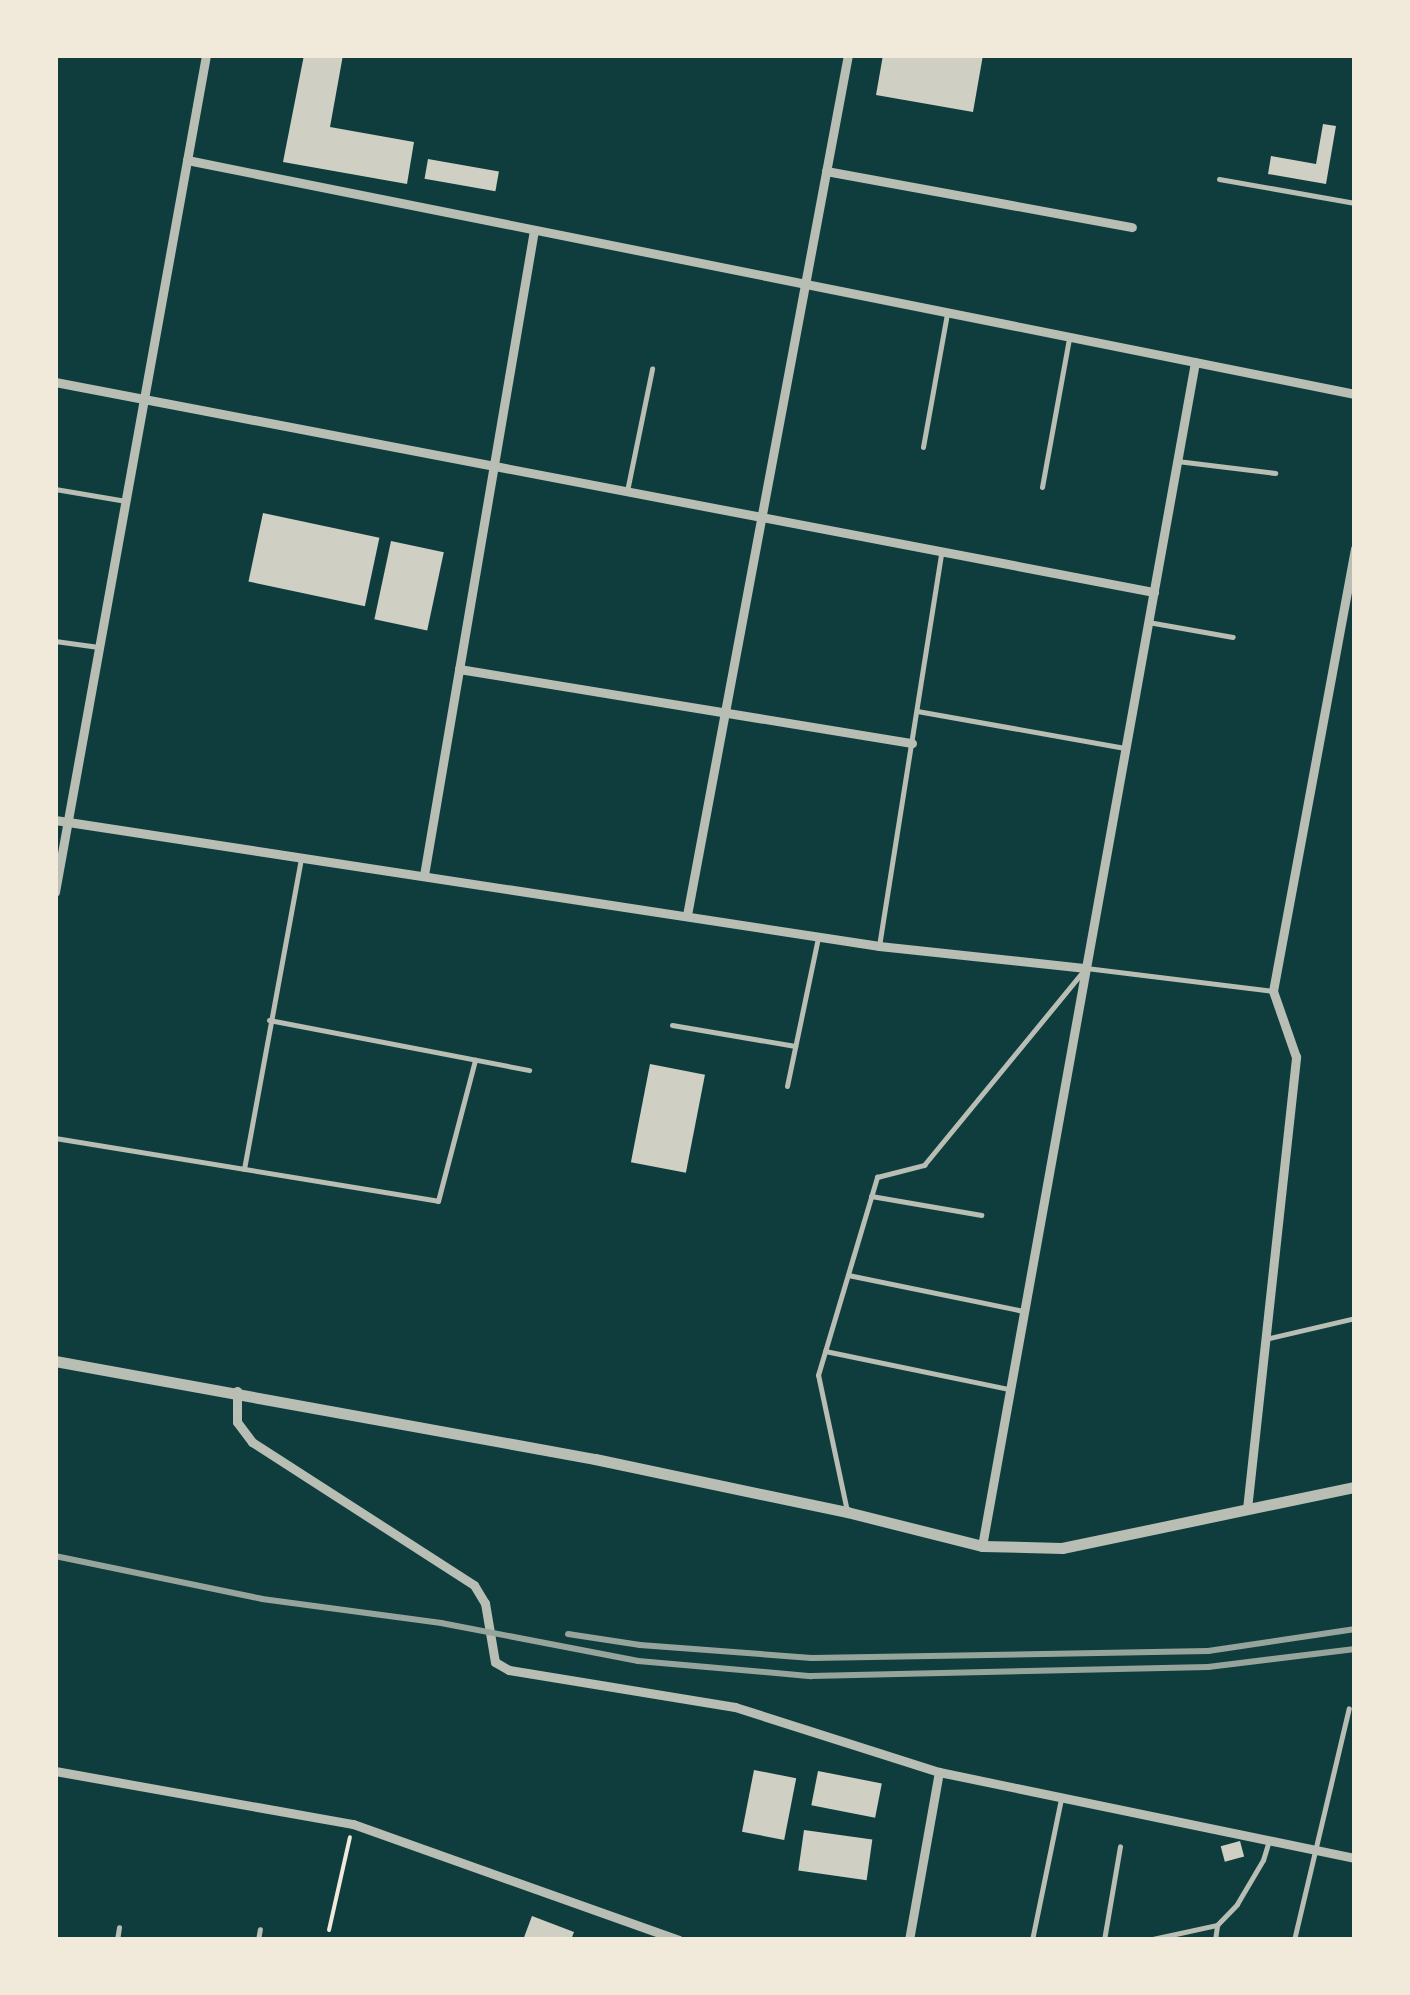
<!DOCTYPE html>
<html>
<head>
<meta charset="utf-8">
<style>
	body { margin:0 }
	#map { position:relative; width:1410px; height:1995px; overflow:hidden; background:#0f3d3e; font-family:Figtree,sans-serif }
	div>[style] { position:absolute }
	.building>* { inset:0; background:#cfcfc3; transform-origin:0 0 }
	.path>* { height:4px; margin:-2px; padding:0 2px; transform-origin:2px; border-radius:2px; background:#f1e9da }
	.service>* { height:5px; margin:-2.5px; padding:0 2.5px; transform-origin:2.5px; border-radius:2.5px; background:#b8beb3 }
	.minor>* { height:9px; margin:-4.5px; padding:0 4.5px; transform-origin:4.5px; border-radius:4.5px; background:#b8beb3 }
	.tertiary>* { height:11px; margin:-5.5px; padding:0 5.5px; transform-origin:5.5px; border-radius:5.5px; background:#b8beb3 }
	.rail>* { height:6px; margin:-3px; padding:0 3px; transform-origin:3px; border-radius:3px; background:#97a49c }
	span { translate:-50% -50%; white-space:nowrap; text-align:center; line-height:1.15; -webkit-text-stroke:8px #f1e9da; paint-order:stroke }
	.frame { position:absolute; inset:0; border:58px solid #f1e9da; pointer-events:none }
</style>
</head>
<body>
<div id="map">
	<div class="building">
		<div style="clip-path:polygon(304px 55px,343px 55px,330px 127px,414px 142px,407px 184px,283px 162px)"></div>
		<div style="clip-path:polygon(883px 55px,983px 55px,973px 112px,876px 95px)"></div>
		<div style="clip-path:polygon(1323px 124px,1336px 126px,1326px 184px,1268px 174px,1271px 156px,1316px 164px)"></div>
		<div style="left:428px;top:159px;width:72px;height:20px;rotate:10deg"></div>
		<div style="left:263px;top:513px;width:119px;height:70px;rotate:12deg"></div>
		<div style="left:391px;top:541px;width:54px;height:80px;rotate:12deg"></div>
		<div style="left:650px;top:1064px;width:56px;height:100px;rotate:11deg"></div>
		<div style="left:754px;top:1770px;width:43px;height:63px;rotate:11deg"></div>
		<div style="left:818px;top:1771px;width:65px;height:35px;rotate:11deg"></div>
		<div style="left:804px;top:1830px;width:69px;height:41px;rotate:8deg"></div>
		<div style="left:1240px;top:1841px;width:16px;height:20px;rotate:75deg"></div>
		<div style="clip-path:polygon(532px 1916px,574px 1932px,571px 1940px,523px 1940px)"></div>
	</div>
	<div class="path">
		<div style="left:329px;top:1930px;width:95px;rotate:-77.3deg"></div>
	</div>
	<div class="service">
		<div style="left:1219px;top:179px;width:138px;rotate:10deg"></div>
		<div style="left:923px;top:447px;width:136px;rotate:-79.8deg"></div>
		<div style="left:1177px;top:461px;width:99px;rotate:7deg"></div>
		<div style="left:1042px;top:487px;width:151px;rotate:-79.7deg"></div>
		<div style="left:55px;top:489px;width:72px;rotate:9.6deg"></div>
		<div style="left:627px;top:491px;width:125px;rotate:-78.4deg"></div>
		<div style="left:1148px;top:622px;width:86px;rotate:10deg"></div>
		<div style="left:55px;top:641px;width:44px;rotate:7.8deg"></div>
		<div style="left:917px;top:711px;width:211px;rotate:10.1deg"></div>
		<div style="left:879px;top:946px;width:397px;rotate:-81deg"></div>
		<div style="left:269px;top:1020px;width:265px;rotate:10.9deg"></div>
		<div style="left:672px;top:1025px;width:125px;rotate:9.7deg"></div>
		<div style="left:787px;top:1086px;width:152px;rotate:-78.2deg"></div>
		<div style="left:55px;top:1138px;width:388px;rotate:9.3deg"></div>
		<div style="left:438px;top:1201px;width:146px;rotate:-75.3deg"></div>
		<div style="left:244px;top:1169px;width:317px;rotate:-79.6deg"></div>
		<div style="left:871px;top:1196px;width:112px;rotate:9.8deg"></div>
		<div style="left:848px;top:1275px;width:180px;rotate:11.6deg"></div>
		<div style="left:1265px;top:1339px;width:92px;rotate:-13.1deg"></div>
		<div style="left:825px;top:1351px;width:188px;rotate:11.7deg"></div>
		<div style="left:847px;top:1511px;width:139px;rotate:-102deg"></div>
		<div style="left:818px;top:1375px;width:207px;rotate:-73.4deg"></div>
		<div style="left:877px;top:1177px;width:49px;rotate:-14.3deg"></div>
		<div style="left:924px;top:1165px;width:255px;rotate:-50.6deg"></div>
		<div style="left:1086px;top:968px;width:188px;rotate:7deg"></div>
		<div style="left:117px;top:1940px;width:13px;rotate:-81deg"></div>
		<div style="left:258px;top:1940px;width:11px;rotate:-80deg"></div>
		<div style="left:1032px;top:1940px;width:144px;rotate:-78.4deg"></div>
		<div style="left:1104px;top:1940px;width:95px;rotate:-80.3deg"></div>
		<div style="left:1148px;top:1940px;width:71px;rotate:-12.3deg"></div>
		<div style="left:1217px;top:1925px;width:29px;rotate:-46deg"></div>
		<div style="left:1237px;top:1904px;width:51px;rotate:-59.4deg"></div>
		<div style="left:1263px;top:1860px;width:21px;rotate:-73deg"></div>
		<div style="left:1215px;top:1940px;width:15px;rotate:-82deg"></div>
		<div style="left:1294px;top:1940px;width:238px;rotate:-76.7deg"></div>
	</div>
	<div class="minor">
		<div style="left:187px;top:160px;width:1191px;rotate:11.33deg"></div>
		<div style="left:826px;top:171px;width:311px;rotate:10.4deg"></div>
		<div style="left:55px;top:382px;width:1119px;rotate:10.82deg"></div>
		<div style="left:459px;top:669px;width:459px;rotate:9.3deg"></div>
		<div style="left:55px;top:820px;width:834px;rotate:8.69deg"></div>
		<div style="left:879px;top:946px;width:208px;rotate:6.1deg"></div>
		<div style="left:424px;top:875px;width:654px;rotate:-80.32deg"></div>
		<div style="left:55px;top:892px;width:851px;rotate:-79.77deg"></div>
		<div style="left:687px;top:915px;width:875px;rotate:-79.4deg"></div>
		<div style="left:237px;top:1391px;width:31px;rotate:90deg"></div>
		<div style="left:237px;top:1422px;width:25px;rotate:53deg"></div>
		<div style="left:252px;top:1442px;width:264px;rotate:32.8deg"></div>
		<div style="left:474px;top:1585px;width:21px;rotate:59deg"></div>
		<div style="left:485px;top:1603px;width:60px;rotate:80.4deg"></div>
		<div style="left:495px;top:1662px;width:16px;rotate:30deg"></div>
		<div style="left:509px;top:1670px;width:229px;rotate:9.3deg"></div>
		<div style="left:735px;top:1707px;width:214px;rotate:17.7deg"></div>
		<div style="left:939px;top:1772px;width:425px;rotate:11.7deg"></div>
		<div style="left:1247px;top:1509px;width:455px;rotate:-83.8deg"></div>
		<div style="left:1296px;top:1057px;width:70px;rotate:-109.2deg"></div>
		<div style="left:1273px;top:991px;width:450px;rotate:-79.5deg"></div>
		<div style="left:982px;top:1546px;width:1203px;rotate:-79.8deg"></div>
		<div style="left:55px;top:1771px;width:303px;rotate:10.1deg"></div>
		<div style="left:353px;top:1824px;width:346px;rotate:19.6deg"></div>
		<div style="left:909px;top:1940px;width:171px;rotate:-79.9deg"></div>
	</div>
	<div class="tertiary">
		<div style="left:55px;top:1361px;width:549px;rotate:10.29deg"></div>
		<div style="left:595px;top:1459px;width:258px;rotate:11.9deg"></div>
		<div style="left:847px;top:1512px;width:139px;rotate:14.1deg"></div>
		<div style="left:982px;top:1546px;width:80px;rotate:1.4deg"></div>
		<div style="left:1062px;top:1548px;width:299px;rotate:-11.8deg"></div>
	</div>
	<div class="rail">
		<div style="left:55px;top:1556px;width:211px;rotate:11.7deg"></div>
		<div style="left:262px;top:1599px;width:181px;rotate:7.6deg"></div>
		<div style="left:441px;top:1623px;width:201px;rotate:10.9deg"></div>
		<div style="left:638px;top:1661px;width:174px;rotate:5deg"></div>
		<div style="left:811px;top:1676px;width:397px;rotate:-1.3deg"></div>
		<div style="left:1208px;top:1667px;width:148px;rotate:-7deg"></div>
		<div style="left:568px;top:1634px;width:73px;rotate:8.7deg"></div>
		<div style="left:640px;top:1645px;width:172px;rotate:4.3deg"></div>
		<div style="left:812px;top:1658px;width:396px;rotate:-1deg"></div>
		<div style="left:1208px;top:1651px;width:149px;rotate:-8.5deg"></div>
	</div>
	<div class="frame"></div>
</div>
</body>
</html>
